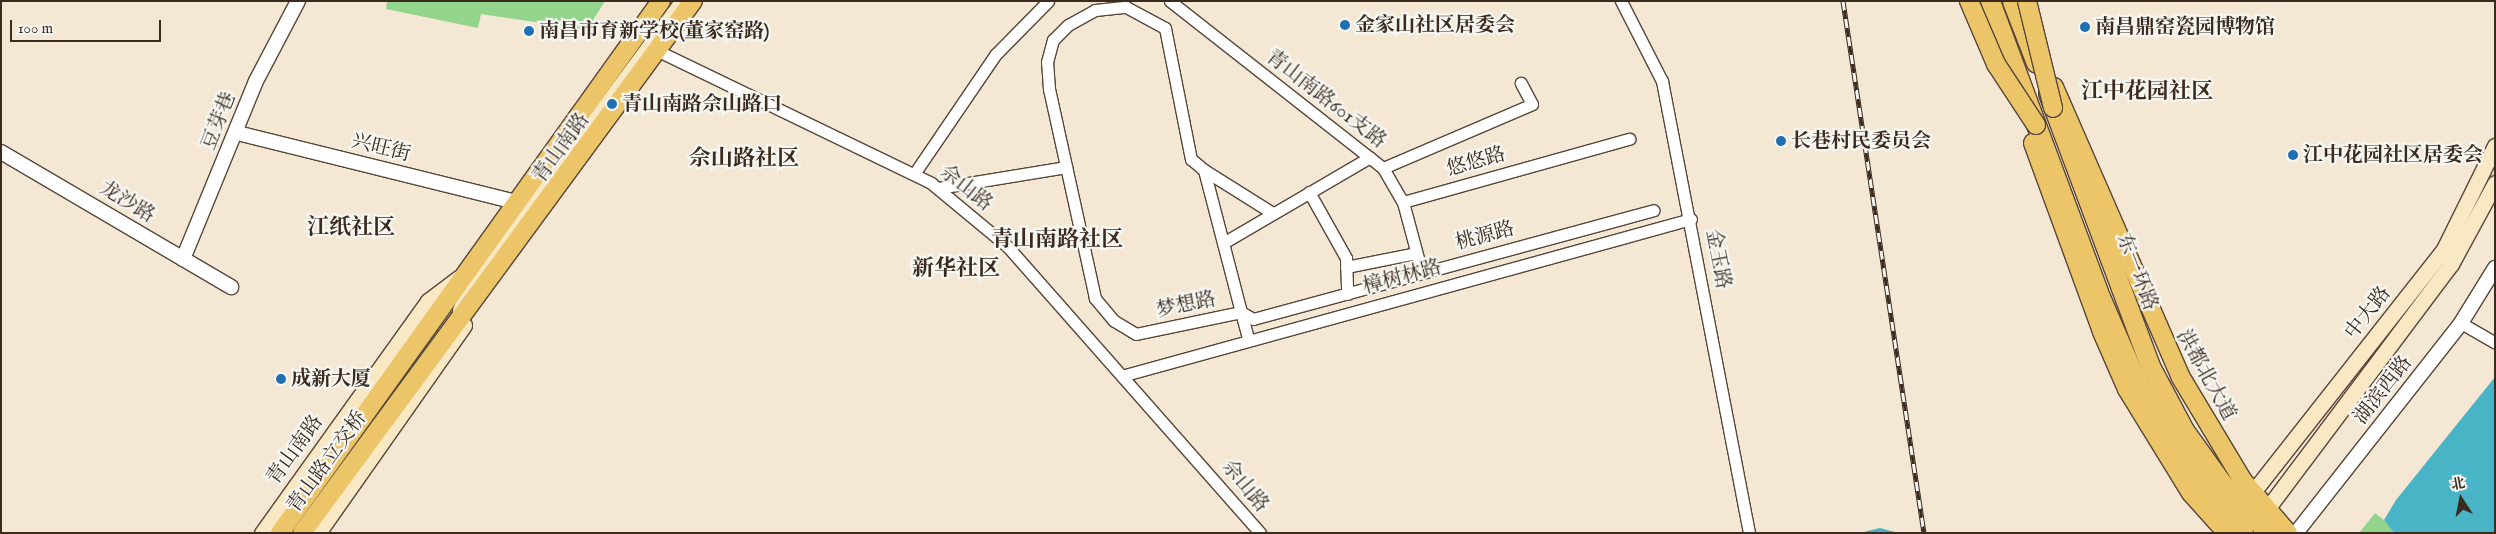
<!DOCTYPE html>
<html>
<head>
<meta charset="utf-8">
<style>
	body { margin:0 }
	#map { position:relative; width:2496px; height:534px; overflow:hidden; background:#f4e8d5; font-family:"IM FELL English","Noto Serif SC",serif }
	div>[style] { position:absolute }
	.green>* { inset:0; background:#93d58c }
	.water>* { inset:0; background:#4ab4c7 }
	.roads { filter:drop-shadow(1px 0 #574639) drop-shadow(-1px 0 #574639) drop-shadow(0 1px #574639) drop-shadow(0 -1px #574639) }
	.minor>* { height:11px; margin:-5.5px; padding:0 5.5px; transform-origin:5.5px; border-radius:5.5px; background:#fff }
	.tertiary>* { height:14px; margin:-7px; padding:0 7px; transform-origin:7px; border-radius:7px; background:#fff }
	.secondary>* { height:15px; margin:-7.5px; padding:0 7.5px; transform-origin:7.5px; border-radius:7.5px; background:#f8e8c3 }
	.primary>* { height:18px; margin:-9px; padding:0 9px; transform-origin:9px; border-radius:9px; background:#edc569 }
	.trunk>* { height:19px; margin:-9.5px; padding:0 9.5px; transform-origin:9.5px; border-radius:9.5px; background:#edc569 }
	.rail>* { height:5px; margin-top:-2.5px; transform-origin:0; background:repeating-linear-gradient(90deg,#f6f6f2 0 9px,#3b2a1e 0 18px); box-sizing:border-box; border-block:1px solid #3b2a1e }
	.bridges { filter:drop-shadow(1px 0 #574639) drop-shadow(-1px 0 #574639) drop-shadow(0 1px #574639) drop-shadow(0 -1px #574639) }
	.primary-bridge>* { height:18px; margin:-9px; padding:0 9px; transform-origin:9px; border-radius:9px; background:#edc569 }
	.dots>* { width:14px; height:14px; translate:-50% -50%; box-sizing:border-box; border:2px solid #f6f6f2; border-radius:50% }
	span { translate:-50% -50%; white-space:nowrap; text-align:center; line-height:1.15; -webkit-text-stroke:4.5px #f6f6f2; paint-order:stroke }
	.poi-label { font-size:20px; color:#3b2a1e; font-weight:700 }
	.left { translate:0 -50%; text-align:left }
	.street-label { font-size:20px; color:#3b2a1e }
	.quarter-label { font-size:22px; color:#3b2a1e; font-weight:700 }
	.frame { position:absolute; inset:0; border:2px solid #3b2a1e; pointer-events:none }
	.north { position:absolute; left:2436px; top:474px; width:50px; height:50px; -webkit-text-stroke:4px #f6f6f2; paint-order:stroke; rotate:349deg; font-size:14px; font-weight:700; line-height:20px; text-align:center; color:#3b2a1e }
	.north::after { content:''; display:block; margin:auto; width:18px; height:22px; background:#3b2a1e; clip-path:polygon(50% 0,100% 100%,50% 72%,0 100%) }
	.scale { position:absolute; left:10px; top:20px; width:151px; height:22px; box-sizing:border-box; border:2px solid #3b2a1e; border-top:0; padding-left:6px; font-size:15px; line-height:18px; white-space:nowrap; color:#3b2a1e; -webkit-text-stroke:4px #f6f6f2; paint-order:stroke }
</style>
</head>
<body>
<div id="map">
	<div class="green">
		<div style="clip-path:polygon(387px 1px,605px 1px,587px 30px,481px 14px,478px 28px,386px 9px)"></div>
		<div style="clip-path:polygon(2375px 513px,2384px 520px,2394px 533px,2359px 533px)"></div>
	</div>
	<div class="water">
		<div style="clip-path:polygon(2495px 377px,2495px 533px,2394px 533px,2384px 520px,2396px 500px)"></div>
		<div style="clip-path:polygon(1880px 528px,1899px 533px,1859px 533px)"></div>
	</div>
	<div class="roads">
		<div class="minor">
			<div style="left:1170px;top:1px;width:271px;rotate:38.1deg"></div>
			<div style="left:1383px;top:168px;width:162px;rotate:-23.2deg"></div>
			<div style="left:1532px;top:104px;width:24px;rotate:-118deg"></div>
			<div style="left:1621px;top:1px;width:90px;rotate:62.9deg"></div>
			<div style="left:1662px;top:81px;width:460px;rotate:79.1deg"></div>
			<div style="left:1126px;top:7px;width:44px;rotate:28.3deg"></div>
			<div style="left:1165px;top:28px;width:134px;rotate:78.8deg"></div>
			<div style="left:1191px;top:159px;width:17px;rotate:40deg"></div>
			<div style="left:1204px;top:170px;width:147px;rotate:75.4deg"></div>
			<div style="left:1241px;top:312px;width:107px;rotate:168.2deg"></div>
			<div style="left:1136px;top:334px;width:26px;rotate:-149deg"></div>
			<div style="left:1114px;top:321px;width:30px;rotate:-130deg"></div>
			<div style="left:1095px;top:298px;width:214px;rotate:-102.4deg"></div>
			<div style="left:1049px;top:89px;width:27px;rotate:-94deg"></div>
			<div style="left:1047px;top:62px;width:23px;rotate:-75deg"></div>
			<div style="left:1053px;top:40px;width:21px;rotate:-45deg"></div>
			<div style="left:1068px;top:25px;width:31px;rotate:-29deg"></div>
			<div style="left:1095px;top:10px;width:31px;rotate:-6deg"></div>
			<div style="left:652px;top:48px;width:310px;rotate:25.8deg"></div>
			<div style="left:931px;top:183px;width:100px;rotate:39.7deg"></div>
			<div style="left:1008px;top:247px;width:381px;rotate:48.6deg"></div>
			<div style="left:1383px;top:168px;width:39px;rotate:60deg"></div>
			<div style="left:1204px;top:170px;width:79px;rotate:32.1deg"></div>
			<div style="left:914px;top:174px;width:145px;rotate:-55.7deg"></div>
			<div style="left:996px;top:54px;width:74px;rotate:-45.5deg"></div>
			<div style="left:938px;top:188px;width:130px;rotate:-9.3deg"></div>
			<div style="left:1309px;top:192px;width:76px;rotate:60.7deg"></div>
			<div style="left:1346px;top:258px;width:36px;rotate:88deg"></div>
			<div style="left:1223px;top:243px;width:170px;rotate:-30.3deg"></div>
			<div style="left:1346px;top:267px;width:71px;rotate:-11.3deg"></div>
			<div style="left:1422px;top:273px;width:73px;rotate:-105deg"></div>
			<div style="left:1403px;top:202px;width:235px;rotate:-15.6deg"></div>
			<div style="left:1241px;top:312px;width:14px;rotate:30deg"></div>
			<div style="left:1253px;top:319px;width:415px;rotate:-15.2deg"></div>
			<div style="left:1241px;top:312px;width:27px;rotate:75deg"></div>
			<div style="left:2461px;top:323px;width:39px;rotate:30deg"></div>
			<div style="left:1125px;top:375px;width:587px;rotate:-15.41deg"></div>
		</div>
		<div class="tertiary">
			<div style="left:237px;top:133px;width:286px;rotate:13.9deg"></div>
			<div style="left:1px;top:152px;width:267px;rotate:30.4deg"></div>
			<div style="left:183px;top:259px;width:192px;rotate:-67.7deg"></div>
			<div style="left:256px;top:81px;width:90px;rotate:-62.3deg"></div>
			<div style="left:2296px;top:533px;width:267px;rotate:-51.8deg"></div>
			<div style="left:2461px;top:323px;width:65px;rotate:-58.3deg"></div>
		</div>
		<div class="secondary">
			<div style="left:460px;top:310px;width:23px;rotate:-65deg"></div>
			<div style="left:470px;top:289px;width:358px;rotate:-53.6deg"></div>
			<div style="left:2253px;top:492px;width:309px;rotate:-51.8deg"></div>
			<div style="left:2444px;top:249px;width:115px;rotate:-63.7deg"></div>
			<div style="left:2267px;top:509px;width:306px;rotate:-53.1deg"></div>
			<div style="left:2451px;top:264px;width:92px;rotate:-61.5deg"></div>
			<div style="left:262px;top:533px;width:285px;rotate:-54.4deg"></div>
			<div style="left:428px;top:301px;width:39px;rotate:-37deg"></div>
			<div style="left:318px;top:533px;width:254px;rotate:-54.9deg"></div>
		</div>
		<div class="primary">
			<div style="left:2054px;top:87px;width:315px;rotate:66.4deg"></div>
			<div style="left:2180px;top:376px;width:122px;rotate:59deg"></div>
			<div style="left:2243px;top:481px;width:69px;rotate:49.1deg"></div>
			<div style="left:2033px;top:143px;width:201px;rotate:69.9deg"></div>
			<div style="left:2102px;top:332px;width:62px;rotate:66.3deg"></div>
			<div style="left:2127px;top:389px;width:122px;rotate:58.4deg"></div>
			<div style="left:2191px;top:493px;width:54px;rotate:48deg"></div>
			<div style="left:280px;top:533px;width:654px;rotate:-54.39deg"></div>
			<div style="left:302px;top:533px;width:660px;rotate:-53.69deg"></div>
		</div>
		<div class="trunk">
			<div style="left:1990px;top:1px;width:310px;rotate:69.6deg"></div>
			<div style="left:2098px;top:292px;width:94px;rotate:66.7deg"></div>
			<div style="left:2135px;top:378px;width:68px;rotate:61.2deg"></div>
			<div style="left:2168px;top:438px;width:121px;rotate:51.7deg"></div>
			<div style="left:2012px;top:1px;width:66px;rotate:68.8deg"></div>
			<div style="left:2048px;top:93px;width:294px;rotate:69.5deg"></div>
			<div style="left:2151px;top:368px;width:70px;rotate:62deg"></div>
			<div style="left:2184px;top:430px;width:65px;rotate:54.4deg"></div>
			<div style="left:2222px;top:483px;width:68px;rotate:47.4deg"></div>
		</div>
	</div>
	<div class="rail">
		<div style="left:1843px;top:1px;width:538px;rotate:81.34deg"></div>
	</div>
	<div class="bridges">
		<div class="primary-bridge">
			<div style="left:1969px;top:1px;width:69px;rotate:66.8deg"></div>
			<div style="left:1996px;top:64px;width:73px;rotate:56.7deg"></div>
			<div style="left:2027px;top:1px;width:110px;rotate:76.3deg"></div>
		</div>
	</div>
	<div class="dots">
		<div style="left:1345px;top:25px;background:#1f6fb2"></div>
		<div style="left:2085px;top:27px;background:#1f6fb2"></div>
		<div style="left:529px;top:31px;background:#1f6fb2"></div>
		<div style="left:612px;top:104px;background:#1f6fb2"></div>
		<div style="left:1781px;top:141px;background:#1f6fb2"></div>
		<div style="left:2293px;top:155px;background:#1f6fb2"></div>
		<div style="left:281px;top:379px;background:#1f6fb2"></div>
	</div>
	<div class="poi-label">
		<span class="left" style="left:1355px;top:25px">金家山社区居委会</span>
		<span class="left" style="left:2095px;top:27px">南昌鼎窑瓷园博物馆</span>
		<span class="left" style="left:539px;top:31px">南昌市育新学校(董家窑路)</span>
		<span class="left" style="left:622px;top:104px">青山南路佘山路口</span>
		<span class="left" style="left:1791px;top:141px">长巷村民委员会</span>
		<span class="left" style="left:2303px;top:155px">江中花园社区居委会</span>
		<span class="left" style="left:291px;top:379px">成新大厦</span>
	</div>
	<div class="street-label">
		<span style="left:1326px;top:99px;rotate:38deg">青山南路601支路</span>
		<span style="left:219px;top:121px;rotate:-68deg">豆芽巷</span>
		<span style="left:381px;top:148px;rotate:14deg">兴旺街</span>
		<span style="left:561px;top:148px;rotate:-54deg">青山南路</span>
		<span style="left:1476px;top:162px;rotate:-16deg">悠悠路</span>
		<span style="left:966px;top:188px;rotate:38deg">佘山路</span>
		<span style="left:127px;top:202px;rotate:31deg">龙沙路</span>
		<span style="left:1485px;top:236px;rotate:-15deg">桃源路</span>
		<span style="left:1718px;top:259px;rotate:79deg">金玉路</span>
		<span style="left:2137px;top:272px;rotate:69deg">东一环路</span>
		<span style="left:1402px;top:277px;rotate:-15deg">樟树林路</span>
		<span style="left:1186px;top:305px;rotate:-12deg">梦想路</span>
		<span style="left:2368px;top:313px;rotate:-52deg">中大路</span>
		<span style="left:2206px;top:375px;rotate:61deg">洪都北大道</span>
		<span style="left:2383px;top:390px;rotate:-52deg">湖滨西路</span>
		<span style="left:295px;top:450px;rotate:-54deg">青山南路</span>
		<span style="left:327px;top:462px;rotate:-54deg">青山路立交桥</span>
		<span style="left:1245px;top:486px;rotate:50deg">佘山路</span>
	</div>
	<div class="quarter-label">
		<span style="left:2147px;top:93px">江中花园社区</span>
		<span style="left:744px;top:160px">佘山路社区</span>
		<span style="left:351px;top:229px">江纸社区</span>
		<span style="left:1057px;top:241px">青山南路社区</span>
		<span style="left:956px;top:270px">新华社区</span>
	</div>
	<div class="frame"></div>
	<div class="north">北</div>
	<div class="scale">100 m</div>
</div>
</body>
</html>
